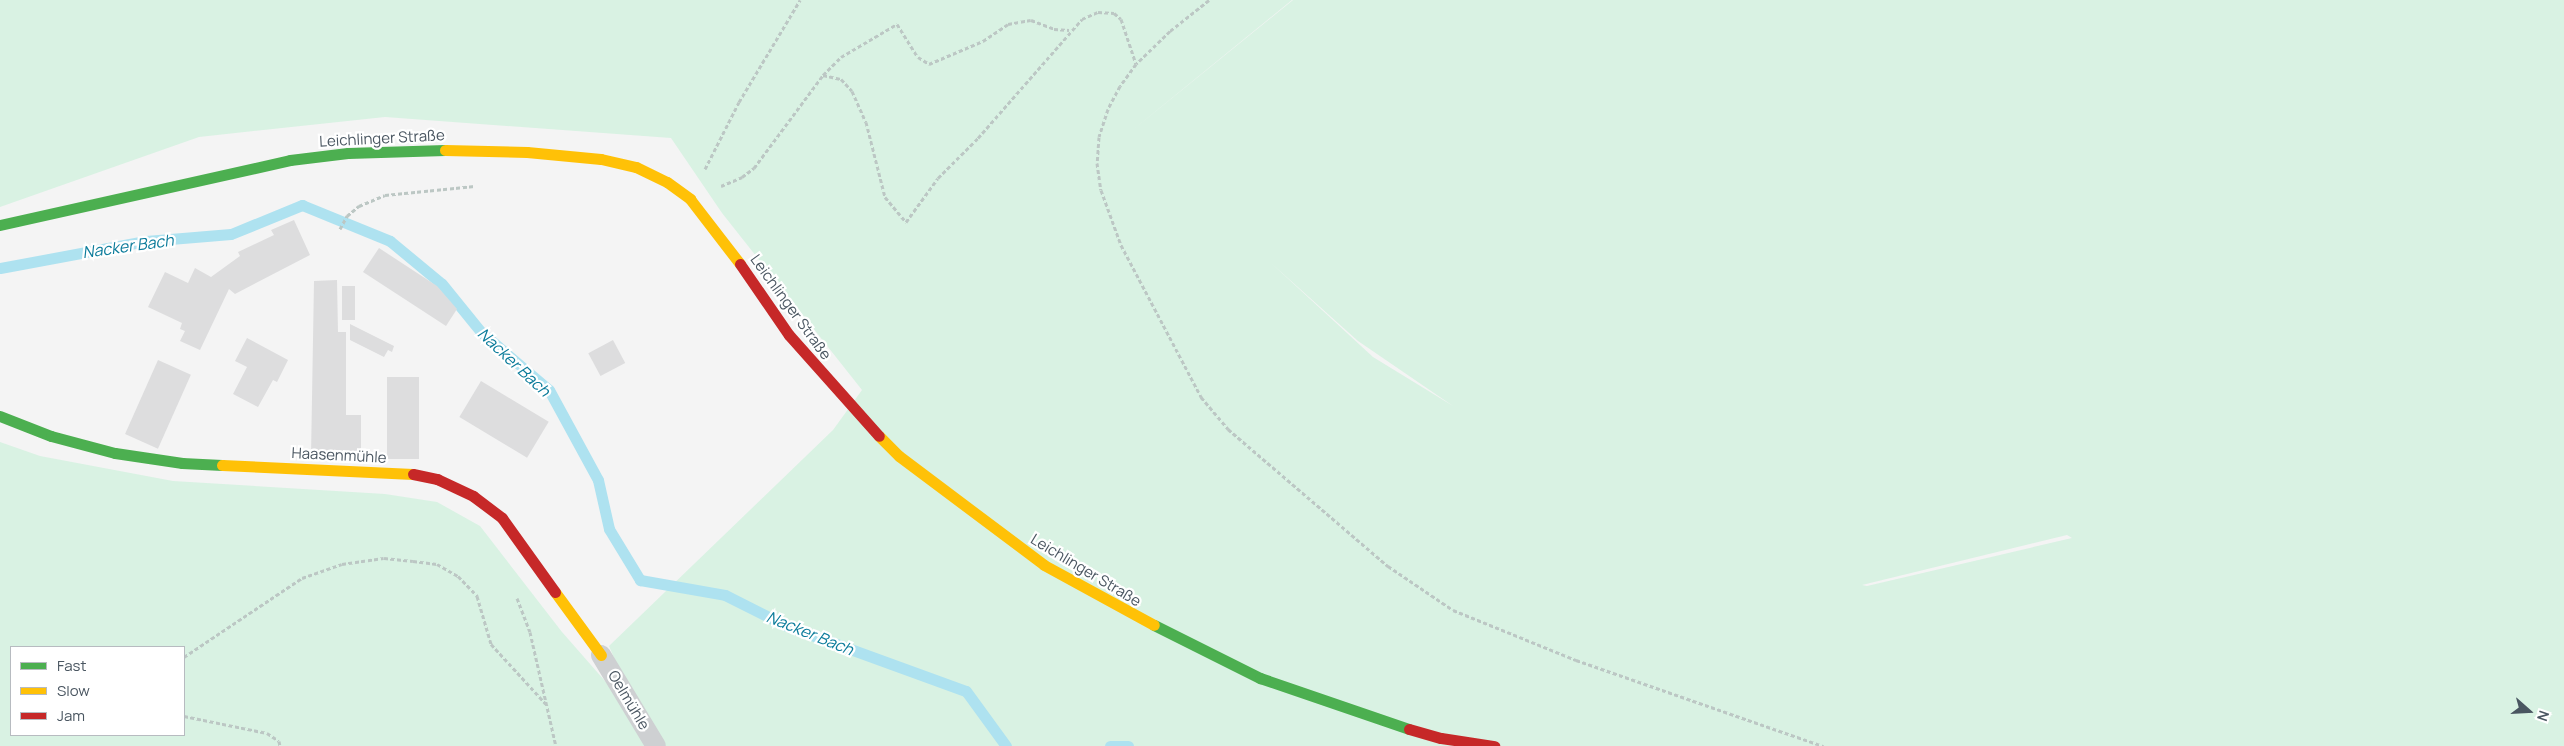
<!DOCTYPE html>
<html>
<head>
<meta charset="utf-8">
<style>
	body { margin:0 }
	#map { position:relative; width:2564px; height:746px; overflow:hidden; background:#f4f4f4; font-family:Manrope,sans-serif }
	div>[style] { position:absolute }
	.green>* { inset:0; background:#d9f2e3 }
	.stream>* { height:11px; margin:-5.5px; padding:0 5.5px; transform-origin:5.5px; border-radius:5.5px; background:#aee2f0 }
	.building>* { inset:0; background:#ddddde; transform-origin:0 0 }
	.path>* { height:3px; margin-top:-1.5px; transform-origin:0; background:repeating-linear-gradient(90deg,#bcc7c4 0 4px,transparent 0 6.5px) }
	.lane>* { height:20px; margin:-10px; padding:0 10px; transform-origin:10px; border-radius:10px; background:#ced0d2 }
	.fast>* { height:11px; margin:-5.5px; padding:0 5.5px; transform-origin:5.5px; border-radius:5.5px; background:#4caf50 }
	.slow>* { height:11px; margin:-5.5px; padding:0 5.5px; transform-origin:5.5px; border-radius:5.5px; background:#ffc107 }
	.jam>* { height:11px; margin:-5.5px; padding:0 5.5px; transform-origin:5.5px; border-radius:5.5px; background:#c62828 }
	span { translate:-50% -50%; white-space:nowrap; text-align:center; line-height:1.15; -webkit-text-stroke:4.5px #fff; paint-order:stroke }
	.street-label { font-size:15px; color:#4a5661 }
	.water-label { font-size:16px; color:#0c7c9b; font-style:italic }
	.legend { position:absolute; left:10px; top:646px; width:175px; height:90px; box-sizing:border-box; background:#fff; border:1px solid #b7bbc0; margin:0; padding:6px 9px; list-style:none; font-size:15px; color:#4a5661 }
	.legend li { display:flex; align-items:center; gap:10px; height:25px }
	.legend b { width:25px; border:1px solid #b7bbc0 }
	.north { position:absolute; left:2504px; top:686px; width:50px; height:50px; -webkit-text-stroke:4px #fff; paint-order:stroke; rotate:109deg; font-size:14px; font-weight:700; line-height:20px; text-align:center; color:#4a5661 }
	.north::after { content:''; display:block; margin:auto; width:18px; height:22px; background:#4a5661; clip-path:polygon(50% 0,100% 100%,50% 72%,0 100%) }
</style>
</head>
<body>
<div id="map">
	<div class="green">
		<div style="clip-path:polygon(evenodd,0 0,1292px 0,1129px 133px,1293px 0,2564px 0,2564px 746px,665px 746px,624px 681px,609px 646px,833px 430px,862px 390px,722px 213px,671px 138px,385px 117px,199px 137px,0 207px,0 0,1271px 263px,1358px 341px,1453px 406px,1373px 357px,1271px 263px,0 0,2067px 535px,2072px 538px,1867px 586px,1862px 585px,2067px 535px)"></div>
		<div style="clip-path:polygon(evenodd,0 442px,40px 456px,173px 481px,385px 494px,437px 502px,480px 526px,562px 632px,612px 689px,647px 746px,0 746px,0 442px,11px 647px,184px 647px,184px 735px,11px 735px,11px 647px)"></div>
	</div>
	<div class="stream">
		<div style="left:0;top:268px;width:148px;rotate:-10.5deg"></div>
		<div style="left:146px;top:241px;width:85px;rotate:-4.7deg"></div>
		<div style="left:231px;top:234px;width:77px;rotate:-22.2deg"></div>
		<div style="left:302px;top:205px;width:95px;rotate:22.2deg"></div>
		<div style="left:390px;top:241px;width:67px;rotate:39.6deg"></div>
		<div style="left:442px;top:284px;width:62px;rotate:50.9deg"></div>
		<div style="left:481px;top:332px;width:89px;rotate:40.5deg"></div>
		<div style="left:549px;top:390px;width:102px;rotate:61.4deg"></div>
		<div style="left:598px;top:480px;width:50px;rotate:77.3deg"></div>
		<div style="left:609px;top:529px;width:60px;rotate:58.7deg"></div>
		<div style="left:640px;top:580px;width:86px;rotate:10deg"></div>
		<div style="left:725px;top:595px;width:69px;rotate:26.6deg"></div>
		<div style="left:787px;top:626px;width:190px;rotate:20deg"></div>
		<div style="left:966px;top:691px;width:68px;rotate:54deg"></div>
		<div style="left:1110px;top:746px;width:18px"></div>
	</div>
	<div class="building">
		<div style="clip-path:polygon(294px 220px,310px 255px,235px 294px,229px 289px,200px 350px,180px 341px,185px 331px,180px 329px,182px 323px,148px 307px,165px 272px,188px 283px,195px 268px,211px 277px,240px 256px,238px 252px,274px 235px,271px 230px)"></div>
		<div style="clip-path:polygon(379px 248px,437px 286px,457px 309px,446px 326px,363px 272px)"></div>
		<div style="clip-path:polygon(337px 280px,338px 332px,346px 332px,346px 415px,361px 415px,361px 456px,311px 456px,314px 281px)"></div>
		<div style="left:342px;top:286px;width:13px;height:34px"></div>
		<div style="clip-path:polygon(350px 324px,394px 346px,392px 352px,388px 350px,384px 357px,350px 340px)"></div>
		<div style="clip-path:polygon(247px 338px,288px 360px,277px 382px,273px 380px,258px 407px,233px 394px,247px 367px,235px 361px)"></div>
		<div style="left:613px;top:340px;width:26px;height:28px;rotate:62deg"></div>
		<div style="left:158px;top:360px;width:36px;height:81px;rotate:24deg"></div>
		<div style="left:387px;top:377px;width:32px;height:82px"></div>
		<div style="left:481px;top:381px;width:79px;height:42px;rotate:31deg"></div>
	</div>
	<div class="path">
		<div style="left:1209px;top:0;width:50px;rotate:141.5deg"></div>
		<div style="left:1170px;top:31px;width:47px;rotate:135.9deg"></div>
		<div style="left:1136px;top:64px;width:27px;rotate:126deg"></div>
		<div style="left:1120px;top:86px;width:26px;rotate:118deg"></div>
		<div style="left:1108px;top:109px;width:29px;rotate:108deg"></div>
		<div style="left:1099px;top:137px;width:26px;rotate:94deg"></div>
		<div style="left:1097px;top:163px;width:27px;rotate:82deg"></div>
		<div style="left:1101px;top:190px;width:59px;rotate:70deg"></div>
		<div style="left:1121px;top:245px;width:172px;rotate:62.2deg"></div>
		<div style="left:1201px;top:397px;width:42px;rotate:49.8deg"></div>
		<div style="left:1228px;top:429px;width:211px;rotate:40.6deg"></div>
		<div style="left:1388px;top:566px;width:78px;rotate:34.1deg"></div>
		<div style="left:1453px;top:610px;width:133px;rotate:22.1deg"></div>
		<div style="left:1576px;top:660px;width:262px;rotate:19.2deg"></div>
		<div style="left:823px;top:75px;width:18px;rotate:13deg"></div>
		<div style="left:841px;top:79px;width:16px;rotate:47deg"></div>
		<div style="left:852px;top:91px;width:34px;rotate:66deg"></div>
		<div style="left:866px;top:122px;width:77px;rotate:75.8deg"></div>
		<div style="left:885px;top:197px;width:33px;rotate:50deg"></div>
		<div style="left:906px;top:222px;width:54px;rotate:-54deg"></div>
		<div style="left:938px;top:178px;width:57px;rotate:-45deg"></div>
		<div style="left:978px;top:138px;width:158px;rotate:-48.8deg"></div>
		<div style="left:1082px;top:19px;width:17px;rotate:-24deg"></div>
		<div style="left:1098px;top:12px;width:16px;rotate:4deg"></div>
		<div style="left:1114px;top:13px;width:9px;rotate:41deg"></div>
		<div style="left:1121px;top:19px;width:47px;rotate:71.6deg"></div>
		<div style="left:705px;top:169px;width:75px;rotate:-63.1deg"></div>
		<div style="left:739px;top:102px;width:119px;rotate:-59.1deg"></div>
		<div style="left:721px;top:186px;width:23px;rotate:-23deg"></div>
		<div style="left:742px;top:177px;width:15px;rotate:-37deg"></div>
		<div style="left:754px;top:168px;width:116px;rotate:-53.4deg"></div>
		<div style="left:823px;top:75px;width:25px;rotate:-45deg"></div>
		<div style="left:841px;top:57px;width:65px;rotate:-30.5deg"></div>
		<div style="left:897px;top:24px;width:39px;rotate:58deg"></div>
		<div style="left:918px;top:57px;width:13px;rotate:32deg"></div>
		<div style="left:929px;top:64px;width:59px;rotate:-23.1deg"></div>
		<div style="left:983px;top:41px;width:30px;rotate:-34deg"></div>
		<div style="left:1008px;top:24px;width:23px;rotate:-10deg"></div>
		<div style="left:1031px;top:20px;width:25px;rotate:21deg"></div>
		<div style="left:1054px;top:29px;width:15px;rotate:4deg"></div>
		<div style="left:340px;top:229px;width:15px;rotate:-62deg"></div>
		<div style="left:347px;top:216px;width:16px;rotate:-40deg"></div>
		<div style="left:359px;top:206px;width:28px;rotate:-23deg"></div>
		<div style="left:385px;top:195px;width:90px;rotate:-5.7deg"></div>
		<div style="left:517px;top:598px;width:36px;rotate:69deg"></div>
		<div style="left:530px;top:632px;width:117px;rotate:77.2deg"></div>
		<div style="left:184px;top:657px;width:142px;rotate:-33.8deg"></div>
		<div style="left:302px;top:578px;width:42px;rotate:-19.3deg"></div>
		<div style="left:342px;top:564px;width:42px;rotate:-8.1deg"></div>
		<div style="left:384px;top:558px;width:29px;rotate:6deg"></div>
		<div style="left:413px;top:561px;width:24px;rotate:7deg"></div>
		<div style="left:437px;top:564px;width:24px;rotate:30deg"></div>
		<div style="left:458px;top:576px;width:28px;rotate:46deg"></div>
		<div style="left:477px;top:596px;width:50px;rotate:73.7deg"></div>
		<div style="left:491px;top:644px;width:81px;rotate:47.5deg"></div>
		<div style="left:184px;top:716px;width:85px;rotate:11.6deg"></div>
		<div style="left:267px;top:733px;width:14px;rotate:34deg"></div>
		<div style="left:279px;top:741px;width:5px;rotate:79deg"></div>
	</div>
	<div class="lane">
		<div style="left:601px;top:655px;width:106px;rotate:58.9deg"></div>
	</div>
	<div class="fast">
		<div style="left:0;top:225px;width:297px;rotate:-12.6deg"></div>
		<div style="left:290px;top:160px;width:58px;rotate:-6.9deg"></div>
		<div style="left:348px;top:153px;width:97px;rotate:-1.8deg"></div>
		<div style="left:0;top:416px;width:55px;rotate:21.4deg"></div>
		<div style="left:51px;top:436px;width:66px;rotate:14.9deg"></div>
		<div style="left:115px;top:453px;width:68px;rotate:8.5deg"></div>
		<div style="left:182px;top:463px;width:40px;rotate:2.9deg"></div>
		<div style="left:1154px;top:625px;width:119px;rotate:26.6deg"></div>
		<div style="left:1260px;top:678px;width:157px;rotate:18.9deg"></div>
	</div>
	<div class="slow">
		<div style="left:445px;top:150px;width:82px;rotate:1.4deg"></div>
		<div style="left:527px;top:152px;width:74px;rotate:5.4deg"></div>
		<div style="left:601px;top:159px;width:36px;rotate:13deg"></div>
		<div style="left:636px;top:167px;width:34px;rotate:26deg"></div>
		<div style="left:667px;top:182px;width:29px;rotate:36deg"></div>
		<div style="left:690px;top:199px;width:82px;rotate:52.4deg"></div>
		<div style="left:879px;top:436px;width:28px;rotate:45deg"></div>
		<div style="left:899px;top:456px;width:181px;rotate:36.9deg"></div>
		<div style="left:1044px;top:565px;width:125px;rotate:28.6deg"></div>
		<div style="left:222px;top:465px;width:191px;rotate:2.7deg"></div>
		<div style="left:555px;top:592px;width:78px;rotate:53.9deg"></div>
	</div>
	<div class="jam">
		<div style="left:740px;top:264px;width:86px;rotate:55.4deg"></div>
		<div style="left:789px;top:335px;width:135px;rotate:48.3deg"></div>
		<div style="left:413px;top:474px;width:25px;rotate:12deg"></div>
		<div style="left:437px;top:479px;width:40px;rotate:25deg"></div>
		<div style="left:473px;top:496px;width:36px;rotate:37deg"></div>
		<div style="left:502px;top:518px;width:91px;rotate:54.4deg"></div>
		<div style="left:1409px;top:729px;width:33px;rotate:16deg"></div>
		<div style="left:1441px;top:738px;width:54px;rotate:8.6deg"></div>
	</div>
	<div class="street-label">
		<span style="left:382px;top:138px;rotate:-3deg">Leichlinger Straße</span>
		<span style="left:791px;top:307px;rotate:54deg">Leichlinger Straße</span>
		<span style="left:339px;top:455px;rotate:3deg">Haasenmühle</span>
		<span style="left:1086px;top:570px;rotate:31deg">Leichlinger Straße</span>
		<span style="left:629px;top:700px;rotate:59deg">Oelmühle</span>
	</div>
	<div class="water-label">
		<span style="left:128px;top:246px;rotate:-8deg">Nacker Bach</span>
		<span style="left:514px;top:362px;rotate:43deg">Nacker Bach</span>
		<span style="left:810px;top:633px;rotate:22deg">Nacker Bach</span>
	</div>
	<ul class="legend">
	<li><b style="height:6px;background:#4caf50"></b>Fast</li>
	<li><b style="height:6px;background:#ffc107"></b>Slow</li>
	<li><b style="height:6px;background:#c62828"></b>Jam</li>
	</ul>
	<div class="north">N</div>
</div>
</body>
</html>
